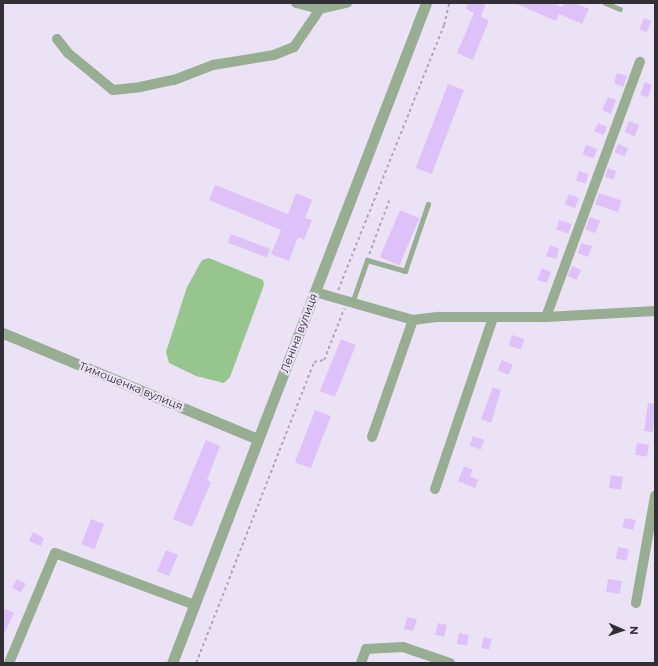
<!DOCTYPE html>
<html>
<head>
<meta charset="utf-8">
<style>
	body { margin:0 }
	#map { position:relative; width:658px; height:666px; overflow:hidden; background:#ece2f6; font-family:Montserrat,sans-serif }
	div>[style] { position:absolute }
	.green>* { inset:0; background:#96c58e }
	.building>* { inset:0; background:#dec1f9; transform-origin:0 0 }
	.path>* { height:1.5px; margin-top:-0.75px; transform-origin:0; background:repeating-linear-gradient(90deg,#aea6b6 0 3px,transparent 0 6px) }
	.service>* { height:5px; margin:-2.5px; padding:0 2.5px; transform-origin:2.5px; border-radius:2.5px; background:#97ae93 }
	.minor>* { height:10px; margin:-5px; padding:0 5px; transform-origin:5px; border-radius:5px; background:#97ae93 }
	.tertiary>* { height:11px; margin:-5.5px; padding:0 5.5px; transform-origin:5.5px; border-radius:5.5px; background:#97ae93 }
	span { translate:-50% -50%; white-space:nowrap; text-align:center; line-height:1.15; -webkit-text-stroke:4px #ece2f6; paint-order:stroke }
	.street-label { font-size:11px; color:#332f37 }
	.frame { position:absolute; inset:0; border:4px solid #332f37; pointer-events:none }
	.north { position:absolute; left:602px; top:610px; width:40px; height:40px; -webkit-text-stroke:3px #ece2f6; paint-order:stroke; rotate:92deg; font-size:11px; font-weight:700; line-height:16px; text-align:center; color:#332f37 }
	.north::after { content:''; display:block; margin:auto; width:14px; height:18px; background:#332f37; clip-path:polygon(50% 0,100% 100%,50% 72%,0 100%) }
</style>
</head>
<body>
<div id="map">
	<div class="green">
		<div style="clip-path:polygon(209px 258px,263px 280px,264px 285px,230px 377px,224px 383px,196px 376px,169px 363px,166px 352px,187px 287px,202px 260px)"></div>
	</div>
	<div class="building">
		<div style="clip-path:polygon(468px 3px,486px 3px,481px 17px,489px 20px,473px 60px,457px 53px,474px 13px,466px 9px)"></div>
		<div style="clip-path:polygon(514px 3px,553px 3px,562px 7px,564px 3px,574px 3px,589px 9px,582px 24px,559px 14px,556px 21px)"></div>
		<div style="left:644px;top:18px;width:8px;height:12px;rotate:23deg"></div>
		<div style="clip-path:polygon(617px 73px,627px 76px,623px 87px,614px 83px)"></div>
		<div style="clip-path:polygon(645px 82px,652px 85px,648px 97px,640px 95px)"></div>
		<div style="left:448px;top:84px;width:17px;height:90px;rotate:21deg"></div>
		<div style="clip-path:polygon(608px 97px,616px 100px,611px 114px,602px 110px)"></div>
		<div style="left:629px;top:121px;width:11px;height:12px;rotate:22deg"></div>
		<div style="left:598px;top:123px;width:10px;height:9px;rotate:24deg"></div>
		<div style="left:618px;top:144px;width:11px;height:9px;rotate:22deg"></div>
		<div style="left:586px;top:145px;width:12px;height:10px;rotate:20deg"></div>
		<div style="left:608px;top:168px;width:9px;height:9px;rotate:21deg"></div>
		<div style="left:579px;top:171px;width:10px;height:10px;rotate:17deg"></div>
		<div style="clip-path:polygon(215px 185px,288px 214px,296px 193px,312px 200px,305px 218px,312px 220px,304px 240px,298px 237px,289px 261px,271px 254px,281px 230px,209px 200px)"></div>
		<div style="left:599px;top:193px;width:24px;height:12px;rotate:19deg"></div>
		<div style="left:569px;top:194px;width:11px;height:11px;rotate:22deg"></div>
		<div style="left:400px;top:210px;width:21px;height:51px;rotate:23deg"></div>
		<div style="left:590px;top:217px;width:11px;height:13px;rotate:22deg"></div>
		<div style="left:559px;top:220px;width:13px;height:10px;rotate:18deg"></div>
		<div style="left:231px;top:234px;width:42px;height:9px;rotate:21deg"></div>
		<div style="clip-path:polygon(581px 243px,592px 246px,588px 257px,578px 253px)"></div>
		<div style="clip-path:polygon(550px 245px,559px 249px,556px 259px,546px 256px)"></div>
		<div style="left:572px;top:266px;width:10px;height:11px;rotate:24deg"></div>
		<div style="clip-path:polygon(542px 268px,551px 272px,547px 283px,537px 280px)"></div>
		<div style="left:512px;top:335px;width:13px;height:11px;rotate:18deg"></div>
		<div style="left:341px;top:339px;width:16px;height:56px;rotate:22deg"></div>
		<div style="left:502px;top:360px;width:12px;height:11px;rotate:24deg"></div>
		<div style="clip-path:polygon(493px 387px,501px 390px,491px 423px,481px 419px)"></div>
		<div style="clip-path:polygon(648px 403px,655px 404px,653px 432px,644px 431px)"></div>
		<div style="left:315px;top:410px;width:17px;height:56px;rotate:21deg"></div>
		<div style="left:473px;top:436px;width:12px;height:10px;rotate:20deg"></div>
		<div style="clip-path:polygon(206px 440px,220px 446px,207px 480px,211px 482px,192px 527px,173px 519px)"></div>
		<div style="left:637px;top:443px;width:12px;height:12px;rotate:9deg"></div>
		<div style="clip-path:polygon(464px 466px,473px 470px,470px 476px,478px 480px,475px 488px,458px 481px)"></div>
		<div style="left:611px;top:475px;width:12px;height:13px;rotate:9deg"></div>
		<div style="clip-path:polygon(625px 518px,636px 520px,633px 530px,622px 527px)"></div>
		<div style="left:91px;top:519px;width:14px;height:27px;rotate:21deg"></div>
		<div style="clip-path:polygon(33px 532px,44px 538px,41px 546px,29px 541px)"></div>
		<div style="left:618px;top:547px;width:11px;height:12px;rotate:10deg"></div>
		<div style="left:166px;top:550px;width:13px;height:23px;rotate:23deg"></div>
		<div style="left:17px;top:579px;width:10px;height:10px;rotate:29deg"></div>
		<div style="left:608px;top:579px;width:14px;height:13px;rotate:8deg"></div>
		<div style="clip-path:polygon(3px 608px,14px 613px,3px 636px)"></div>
		<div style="clip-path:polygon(407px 617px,417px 619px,413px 631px,404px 629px)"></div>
		<div style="left:438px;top:623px;width:9px;height:12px;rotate:13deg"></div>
		<div style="left:459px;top:633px;width:10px;height:11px;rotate:11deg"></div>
		<div style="left:484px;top:637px;width:8px;height:11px;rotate:14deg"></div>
	</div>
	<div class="path">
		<div style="left:369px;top:254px;width:60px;rotate:-69.4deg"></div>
		<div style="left:338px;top:290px;width:285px;rotate:-68.2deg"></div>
		<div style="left:444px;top:25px;width:23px;rotate:-77deg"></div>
		<div style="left:196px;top:663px;width:323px;rotate:-68.6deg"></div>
		<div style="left:314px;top:362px;width:10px;rotate:-11deg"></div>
		<div style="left:324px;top:360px;width:55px;rotate:-68.6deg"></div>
	</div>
	<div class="service">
		<div style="left:605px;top:3px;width:16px;rotate:22deg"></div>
		<div style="left:352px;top:303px;width:46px;rotate:-70.8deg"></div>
		<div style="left:367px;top:260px;width:40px;rotate:16deg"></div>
		<div style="left:405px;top:271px;width:71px;rotate:-71.1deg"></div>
	</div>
	<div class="minor">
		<div style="left:296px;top:3px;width:25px;rotate:14deg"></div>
		<div style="left:320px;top:9px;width:28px;rotate:-13deg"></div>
		<div style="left:57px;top:39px;width:18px;rotate:52deg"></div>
		<div style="left:68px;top:53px;width:58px;rotate:39.4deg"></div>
		<div style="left:113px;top:90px;width:27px;rotate:-6deg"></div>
		<div style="left:140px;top:87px;width:35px;rotate:-12deg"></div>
		<div style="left:174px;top:80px;width:42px;rotate:-21deg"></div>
		<div style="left:213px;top:65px;width:62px;rotate:-9.3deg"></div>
		<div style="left:274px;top:55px;width:22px;rotate:-22deg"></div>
		<div style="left:294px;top:47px;width:46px;rotate:-55.6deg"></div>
		<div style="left:315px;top:292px;width:102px;rotate:15.9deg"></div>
		<div style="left:413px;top:320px;width:26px;rotate:-7deg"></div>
		<div style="left:439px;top:317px;width:107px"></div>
		<div style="left:546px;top:317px;width:109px;rotate:-3.2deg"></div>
		<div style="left:546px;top:317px;width:272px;rotate:-69.8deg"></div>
		<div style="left:372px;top:437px;width:124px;rotate:-70.7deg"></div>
		<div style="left:435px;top:489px;width:181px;rotate:-71.3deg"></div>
		<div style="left:636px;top:603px;width:109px;rotate:-79.9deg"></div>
		<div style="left:9px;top:663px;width:119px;rotate:-67.3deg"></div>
		<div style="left:55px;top:553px;width:149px;rotate:20.4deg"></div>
		<div style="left:361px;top:663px;width:15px;rotate:-70deg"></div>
		<div style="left:366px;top:649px;width:37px;rotate:-3deg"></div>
		<div style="left:403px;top:647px;width:50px;rotate:18.8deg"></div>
	</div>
	<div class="tertiary">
		<div style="left:3px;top:333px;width:276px;rotate:22.6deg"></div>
		<div style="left:172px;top:663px;width:707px;rotate:-68.95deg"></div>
	</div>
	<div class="street-label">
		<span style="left:299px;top:333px;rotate:-69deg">Леніна вулиця</span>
		<span style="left:131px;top:386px;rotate:22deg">Тимошенка вулиця</span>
	</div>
	<div class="frame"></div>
	<div class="north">N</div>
</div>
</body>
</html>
